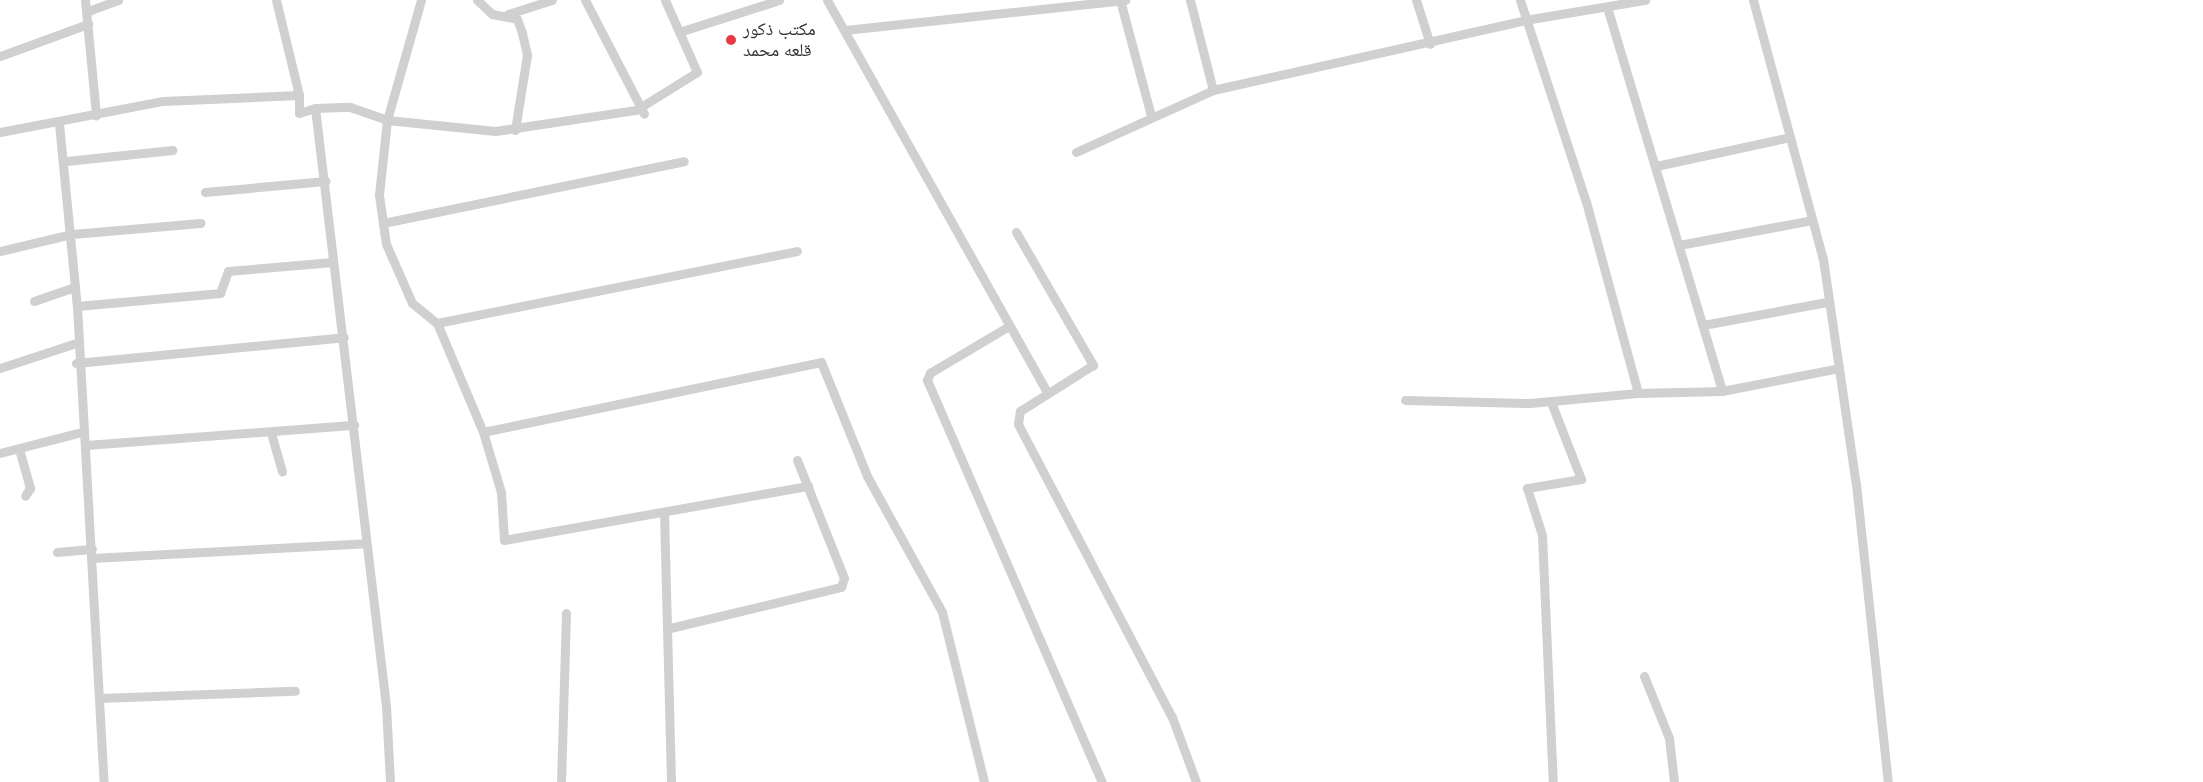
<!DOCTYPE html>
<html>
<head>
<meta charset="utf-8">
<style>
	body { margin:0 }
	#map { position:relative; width:2203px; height:782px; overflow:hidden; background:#fff; font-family:"Fira Sans","Noto Naskh Arabic",sans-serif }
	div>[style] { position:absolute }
	.street>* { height:9px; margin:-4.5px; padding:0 4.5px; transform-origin:4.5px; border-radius:4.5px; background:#d0d0d0 }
	.dots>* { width:16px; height:16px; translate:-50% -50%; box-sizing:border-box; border:3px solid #fff; border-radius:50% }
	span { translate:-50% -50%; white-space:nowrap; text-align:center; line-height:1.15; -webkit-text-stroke:6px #fff; paint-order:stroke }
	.poi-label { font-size:18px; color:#333 }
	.left { translate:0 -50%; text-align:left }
</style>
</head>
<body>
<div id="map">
	<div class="street">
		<div style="left:85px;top:0;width:116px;rotate:84.5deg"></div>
		<div style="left:276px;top:0;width:98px;rotate:76.4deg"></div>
		<div style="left:421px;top:0;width:125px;rotate:105.8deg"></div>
		<div style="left:387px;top:120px;width:75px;rotate:96.1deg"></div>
		<div style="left:379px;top:195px;width:49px;rotate:81.9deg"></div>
		<div style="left:386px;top:244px;width:64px;rotate:66.2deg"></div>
		<div style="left:412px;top:303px;width:32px;rotate:39deg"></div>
		<div style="left:437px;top:323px;width:118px;rotate:67.1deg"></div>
		<div style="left:483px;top:432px;width:63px;rotate:73.3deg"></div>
		<div style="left:501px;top:492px;width:48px;rotate:86.4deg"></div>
		<div style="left:504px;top:540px;width:309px;rotate:-10.1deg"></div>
		<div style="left:477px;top:0;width:21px;rotate:43deg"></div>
		<div style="left:492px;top:14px;width:25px;rotate:11deg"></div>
		<div style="left:517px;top:19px;width:15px;rotate:70deg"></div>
		<div style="left:522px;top:33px;width:23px;rotate:77deg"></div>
		<div style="left:527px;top:55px;width:76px;rotate:99.1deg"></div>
		<div style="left:585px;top:0;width:128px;rotate:62.6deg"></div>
		<div style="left:827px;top:0;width:450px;rotate:60.7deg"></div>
		<div style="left:1120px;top:0;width:120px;rotate:75deg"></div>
		<div style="left:1190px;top:0;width:93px;rotate:75.7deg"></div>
		<div style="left:1416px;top:0;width:46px;rotate:72.3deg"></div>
		<div style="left:1753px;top:0;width:268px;rotate:74.9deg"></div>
		<div style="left:1823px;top:259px;width:227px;rotate:81.7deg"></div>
		<div style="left:1856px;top:484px;width:300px;rotate:83.9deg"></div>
		<div style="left:1607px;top:7px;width:401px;rotate:73.3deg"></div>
		<div style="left:88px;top:11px;width:32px;rotate:-20deg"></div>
		<div style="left:508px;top:14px;width:46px;rotate:-17.7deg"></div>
		<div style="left:845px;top:30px;width:282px;rotate:-6.1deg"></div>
		<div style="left:679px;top:32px;width:105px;rotate:-17.7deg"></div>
		<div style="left:0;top:56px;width:94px;rotate:-20deg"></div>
		<div style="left:59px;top:124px;width:183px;rotate:84.4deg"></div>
		<div style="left:77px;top:306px;width:477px;rotate:86.8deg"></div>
		<div style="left:0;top:132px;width:166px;rotate:-10.8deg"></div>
		<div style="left:163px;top:101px;width:136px;rotate:-2.5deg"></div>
		<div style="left:299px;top:95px;width:18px;rotate:90deg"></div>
		<div style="left:299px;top:113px;width:17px;rotate:-17deg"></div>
		<div style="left:1076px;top:152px;width:150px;rotate:-24.3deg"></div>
		<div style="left:1213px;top:90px;width:320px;rotate:-12.6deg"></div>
		<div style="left:1525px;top:20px;width:122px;rotate:-9.5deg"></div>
		<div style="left:66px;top:161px;width:107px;rotate:-5.9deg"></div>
		<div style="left:1656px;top:166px;width:137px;rotate:-12.2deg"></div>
		<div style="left:205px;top:192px;width:121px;rotate:-5.2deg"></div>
		<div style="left:383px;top:223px;width:307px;rotate:-11.6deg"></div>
		<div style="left:1016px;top:232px;width:154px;rotate:59.9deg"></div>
		<div style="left:1093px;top:365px;width:86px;rotate:147.8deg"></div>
		<div style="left:1020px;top:411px;width:13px;rotate:99deg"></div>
		<div style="left:1018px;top:424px;width:331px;rotate:62.3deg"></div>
		<div style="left:1172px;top:717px;width:69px;rotate:69.7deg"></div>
		<div style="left:1679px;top:245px;width:135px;rotate:-10.6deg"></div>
		<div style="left:0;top:251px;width:74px;rotate:-13.3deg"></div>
		<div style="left:72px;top:234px;width:129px;rotate:-4.9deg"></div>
		<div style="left:34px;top:301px;width:43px;rotate:-18.9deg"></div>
		<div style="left:77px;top:306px;width:144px;rotate:-5.2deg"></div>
		<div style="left:220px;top:293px;width:23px;rotate:-70deg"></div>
		<div style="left:228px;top:271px;width:105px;rotate:-4.9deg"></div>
		<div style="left:437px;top:323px;width:367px;rotate:-11.3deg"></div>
		<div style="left:1703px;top:325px;width:126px;rotate:-10.5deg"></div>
		<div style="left:1009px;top:326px;width:92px;rotate:149.3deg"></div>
		<div style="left:930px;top:373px;width:8px;rotate:113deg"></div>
		<div style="left:927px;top:380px;width:438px;rotate:66.5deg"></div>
		<div style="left:76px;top:363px;width:269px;rotate:-5.5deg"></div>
		<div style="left:0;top:368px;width:80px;rotate:-18.2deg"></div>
		<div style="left:1638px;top:393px;width:84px;rotate:-1.4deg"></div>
		<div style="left:1722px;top:391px;width:119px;rotate:-11.1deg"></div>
		<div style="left:1405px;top:400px;width:125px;rotate:1.4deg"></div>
		<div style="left:1530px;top:403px;width:108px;rotate:-5.3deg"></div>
		<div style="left:1638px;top:393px;width:198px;rotate:-105.2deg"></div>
		<div style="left:1586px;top:202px;width:213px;rotate:-108.1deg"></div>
		<div style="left:1551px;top:402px;width:83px;rotate:68.7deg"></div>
		<div style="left:1581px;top:479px;width:55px;rotate:170.5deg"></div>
		<div style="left:1527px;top:488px;width:49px;rotate:72.3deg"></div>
		<div style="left:1542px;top:535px;width:247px;rotate:87.5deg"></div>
		<div style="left:483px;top:432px;width:345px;rotate:-11.7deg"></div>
		<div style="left:821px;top:362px;width:123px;rotate:68deg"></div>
		<div style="left:867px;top:476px;width:155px;rotate:61.1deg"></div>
		<div style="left:942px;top:612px;width:175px;rotate:76.1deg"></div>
		<div style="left:271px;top:433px;width:40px;rotate:74deg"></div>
		<div style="left:86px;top:445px;width:269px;rotate:-4.3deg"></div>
		<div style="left:19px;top:449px;width:41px;rotate:74.2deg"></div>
		<div style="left:30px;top:488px;width:9px;rotate:122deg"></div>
		<div style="left:0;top:453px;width:85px;rotate:-14.4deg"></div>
		<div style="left:664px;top:513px;width:269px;rotate:88.5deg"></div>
		<div style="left:57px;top:552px;width:35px;rotate:-5deg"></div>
		<div style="left:92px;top:558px;width:274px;rotate:-3.1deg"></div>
		<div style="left:670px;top:628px;width:176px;rotate:-13.5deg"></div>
		<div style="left:841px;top:587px;width:9px;rotate:-72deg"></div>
		<div style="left:844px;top:578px;width:127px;rotate:-111.7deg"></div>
		<div style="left:1644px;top:676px;width:67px;rotate:68deg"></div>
		<div style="left:1669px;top:738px;width:44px;rotate:83.5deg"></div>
		<div style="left:100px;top:698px;width:195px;rotate:-2.1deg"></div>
		<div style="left:390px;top:782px;width:76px;rotate:-93deg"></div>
		<div style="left:386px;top:706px;width:602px;rotate:-96.77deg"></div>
		<div style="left:315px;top:108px;width:35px;rotate:-2deg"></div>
		<div style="left:350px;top:107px;width:39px;rotate:19deg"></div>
		<div style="left:387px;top:120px;width:109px;rotate:5.8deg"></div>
		<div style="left:495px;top:131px;width:143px;rotate:-8.5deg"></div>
		<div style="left:636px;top:110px;width:72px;rotate:-31.9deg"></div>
		<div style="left:697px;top:72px;width:79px;rotate:-114deg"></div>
		<div style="left:561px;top:782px;width:169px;rotate:-88.3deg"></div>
	</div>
	<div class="dots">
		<div style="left:731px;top:40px;background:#e63946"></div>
	</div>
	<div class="poi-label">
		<span class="left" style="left:743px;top:40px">مکتب ذکور<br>قلعه محمد</span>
	</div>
</div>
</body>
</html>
